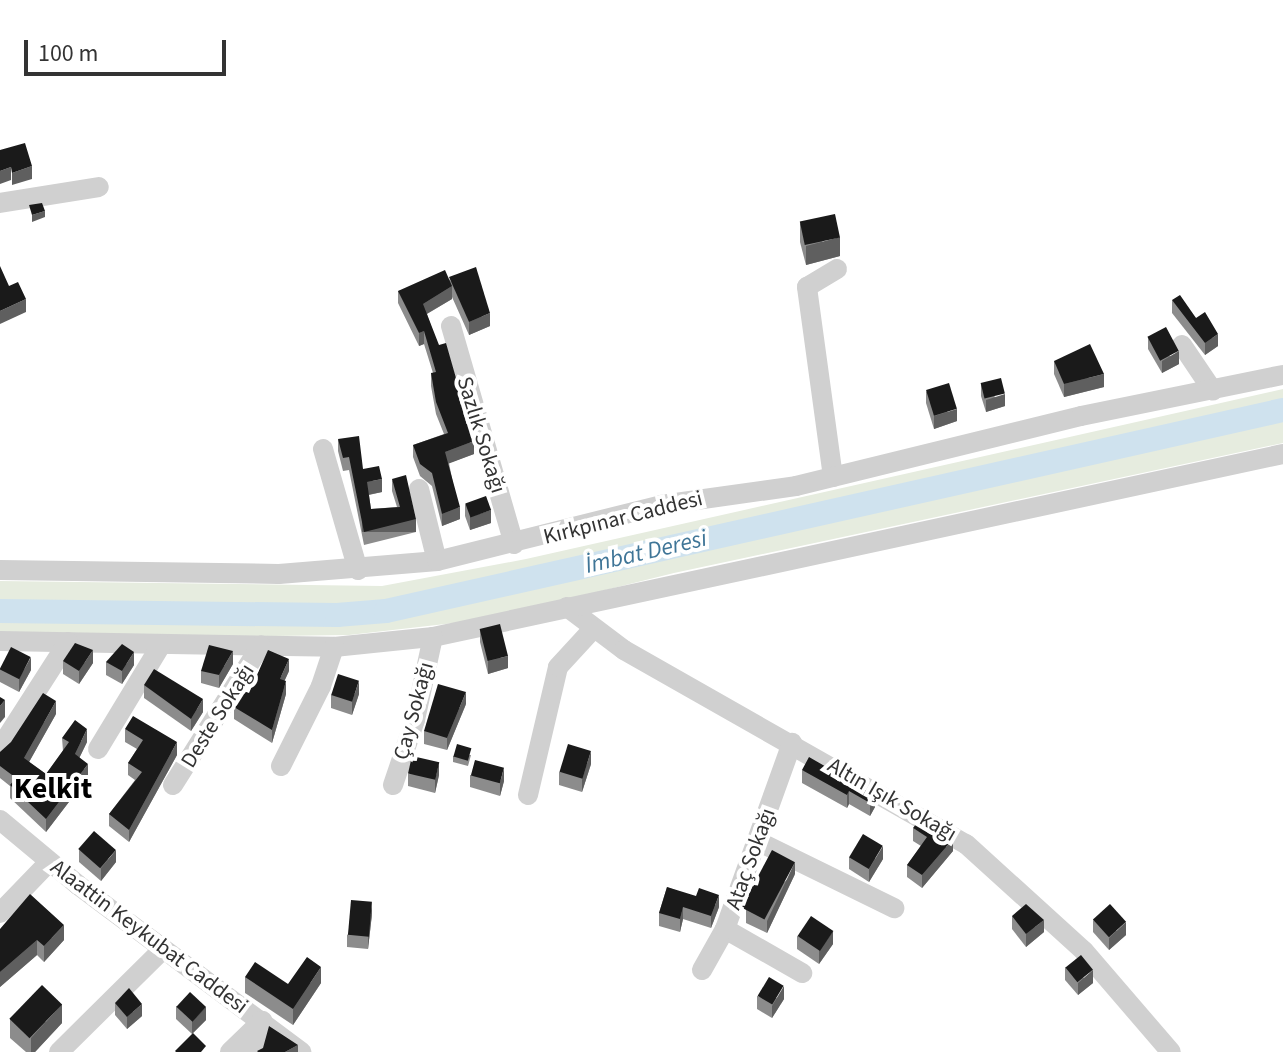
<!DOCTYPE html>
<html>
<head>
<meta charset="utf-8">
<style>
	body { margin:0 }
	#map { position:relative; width:1283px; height:1052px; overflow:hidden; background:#fff; font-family:"Source Sans 3",sans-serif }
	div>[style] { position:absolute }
	.green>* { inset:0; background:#e6ecdf }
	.river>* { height:24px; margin:-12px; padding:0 12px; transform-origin:12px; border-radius:12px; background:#cfe2ee }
	.minor>* { height:20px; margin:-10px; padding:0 10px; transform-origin:10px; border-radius:10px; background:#d0d0d0 }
	.wall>* { inset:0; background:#8c8c8c }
	.shaded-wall>* { inset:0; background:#5f5f5f; transform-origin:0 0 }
	.building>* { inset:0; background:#1a1a1a; transform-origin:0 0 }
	span { translate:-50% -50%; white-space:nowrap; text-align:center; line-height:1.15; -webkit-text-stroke:8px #fff; paint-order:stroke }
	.street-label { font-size:22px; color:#333 }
	.water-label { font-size:24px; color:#3f7597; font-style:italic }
	.district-label { font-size:30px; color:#000; font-weight:700 }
	.scale { position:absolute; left:24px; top:40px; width:202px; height:36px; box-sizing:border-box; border:4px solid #333; border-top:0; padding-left:10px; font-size:24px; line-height:28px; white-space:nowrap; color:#333; -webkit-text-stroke:6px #fff; paint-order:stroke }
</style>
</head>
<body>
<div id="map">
	<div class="green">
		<div style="clip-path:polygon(1283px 389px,1283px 443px,674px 573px,489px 619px,349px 635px,136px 638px,0 633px,0 581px,382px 586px,526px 559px)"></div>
	</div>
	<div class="river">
		<div style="left:0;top:611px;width:337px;rotate:0.7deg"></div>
		<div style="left:337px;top:615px;width:49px;rotate:-4.7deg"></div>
		<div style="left:386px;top:611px;width:919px;rotate:-12.63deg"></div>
	</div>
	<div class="minor">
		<div style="left:0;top:203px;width:100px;rotate:-9.2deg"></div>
		<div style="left:451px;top:326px;width:227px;rotate:73.9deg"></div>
		<div style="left:1182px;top:345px;width:55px;rotate:56deg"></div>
		<div style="left:323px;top:449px;width:126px;rotate:73.9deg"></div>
		<div style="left:833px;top:477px;width:192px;rotate:-97.8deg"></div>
		<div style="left:807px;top:287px;width:35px;rotate:-31deg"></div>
		<div style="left:419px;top:489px;width:74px;rotate:76deg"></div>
		<div style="left:0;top:570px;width:279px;rotate:0.8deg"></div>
		<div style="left:279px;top:574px;width:159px;rotate:-4.7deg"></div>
		<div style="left:437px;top:561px;width:231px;rotate:-14deg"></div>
		<div style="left:661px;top:505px;width:136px;rotate:-8deg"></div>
		<div style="left:796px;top:486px;width:293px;rotate:-13.8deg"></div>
		<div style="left:1081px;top:416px;width:206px;rotate:-11.5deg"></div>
		<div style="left:567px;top:607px;width:71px;rotate:37deg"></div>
		<div style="left:624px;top:650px;width:393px;rotate:29.6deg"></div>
		<div style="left:966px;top:844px;width:159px;rotate:42.2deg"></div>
		<div style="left:1084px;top:951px;width:133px;rotate:49.3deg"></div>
		<div style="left:0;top:641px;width:334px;rotate:1deg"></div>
		<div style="left:334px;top:647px;width:100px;rotate:-5.8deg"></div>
		<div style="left:433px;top:637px;width:869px;rotate:-12.15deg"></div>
		<div style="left:0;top:748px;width:126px;rotate:-57.3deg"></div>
		<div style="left:98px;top:749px;width:122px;rotate:-58.8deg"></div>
		<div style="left:281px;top:766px;width:89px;rotate:-63.4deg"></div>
		<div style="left:321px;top:686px;width:41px;rotate:-71.6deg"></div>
		<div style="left:173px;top:785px;width:165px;rotate:-57.8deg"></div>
		<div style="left:393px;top:785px;width:69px;rotate:-71.3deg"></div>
		<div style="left:415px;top:720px;width:85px;rotate:-77.8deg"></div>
		<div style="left:528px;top:795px;width:131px;rotate:-76.8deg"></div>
		<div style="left:558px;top:667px;width:52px;rotate:-47.4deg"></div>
		<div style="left:0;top:820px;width:102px;rotate:39.8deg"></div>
		<div style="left:78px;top:885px;width:279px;rotate:36.8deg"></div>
		<div style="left:757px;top:841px;width:153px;rotate:26.1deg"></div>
		<div style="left:0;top:913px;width:71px;rotate:-46.1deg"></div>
		<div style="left:725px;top:929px;width:89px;rotate:29.7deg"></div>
		<div style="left:702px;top:970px;width:47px;rotate:-60.7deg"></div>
		<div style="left:725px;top:929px;width:198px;rotate:-70.2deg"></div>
		<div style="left:59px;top:1052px;width:146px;rotate:-44.7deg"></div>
		<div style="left:230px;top:1052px;width:45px;rotate:-44.1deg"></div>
		<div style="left:254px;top:1052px;width:32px;rotate:-76deg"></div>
	</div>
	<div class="wall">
		<div style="clip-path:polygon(800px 223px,840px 256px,806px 265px,800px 242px)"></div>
		<div style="clip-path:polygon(449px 279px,490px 326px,469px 335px,452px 297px,452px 299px,427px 314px,474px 454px,449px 463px,460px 519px,442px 526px,432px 486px,420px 476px,413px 457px,413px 445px,444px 434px,436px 414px,431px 386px,431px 373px,433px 373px,424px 344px,419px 346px,398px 303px,398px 291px)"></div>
		<div style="clip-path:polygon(1172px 300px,1196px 318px,1218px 346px,1205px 355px,1172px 313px)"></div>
		<div style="clip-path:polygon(1148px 337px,1179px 364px,1162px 373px,1148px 349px)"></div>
		<div style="clip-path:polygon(1054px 361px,1104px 387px,1064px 397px,1054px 374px)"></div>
		<div style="clip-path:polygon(981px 384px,1005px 406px,986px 412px,981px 396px)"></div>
		<div style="clip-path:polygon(926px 391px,957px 421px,934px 429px,926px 403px)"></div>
		<div style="clip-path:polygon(338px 439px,382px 492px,369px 495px,371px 509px,397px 507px,392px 491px,392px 479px,416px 532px,364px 545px,349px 470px,343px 471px,338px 451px)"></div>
		<div style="clip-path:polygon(465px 504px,491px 523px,470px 530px,465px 516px)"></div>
		<div style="clip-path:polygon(480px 630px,508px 668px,488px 674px,480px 642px)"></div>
		<div style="clip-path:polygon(63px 661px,93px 663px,79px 684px,63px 674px)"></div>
		<div style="clip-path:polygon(106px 662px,134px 665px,122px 684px,106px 675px)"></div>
		<div style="clip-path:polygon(233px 664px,219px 688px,201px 683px,201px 671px)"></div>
		<div style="clip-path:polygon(0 668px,31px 670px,19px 692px,0 682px)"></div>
		<div style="clip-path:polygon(289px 671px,284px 681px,286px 694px,272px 743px,234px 719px,234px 707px)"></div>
		<div style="clip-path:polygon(144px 685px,203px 712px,191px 731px,144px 698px)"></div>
		<div style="clip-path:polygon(359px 694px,352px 715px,331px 708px,331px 695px)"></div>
		<div style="clip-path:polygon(466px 704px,447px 750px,424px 744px,424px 731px)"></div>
		<div style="clip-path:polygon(56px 714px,29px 762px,46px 774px,63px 751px,62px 738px,87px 742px,79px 758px,88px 777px,46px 832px,10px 798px,10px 786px,0 778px,0 752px)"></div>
		<div style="clip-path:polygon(125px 729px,177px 755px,129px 842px,109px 826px,109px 814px,135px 780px,128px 775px,128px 763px,137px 749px,125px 742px)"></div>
		<div style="clip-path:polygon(471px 755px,468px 766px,453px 762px,453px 756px)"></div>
		<div style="clip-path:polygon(591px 764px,582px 792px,559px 785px,559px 772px)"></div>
		<div style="clip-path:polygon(802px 770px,875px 795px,875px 807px,870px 816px,849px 804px,847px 808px,802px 783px)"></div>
		<div style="clip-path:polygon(408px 774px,439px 775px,435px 793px,408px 786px)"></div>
		<div style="clip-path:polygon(470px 775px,504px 781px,500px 796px,470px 787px)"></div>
		<div style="clip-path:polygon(913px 828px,953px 851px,922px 888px,907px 877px,907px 865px,921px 846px,913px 841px)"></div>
		<div style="clip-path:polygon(79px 850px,116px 862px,101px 881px,79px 862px)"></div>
		<div style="clip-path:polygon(849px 857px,883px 859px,869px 882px,849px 869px)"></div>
		<div style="clip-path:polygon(795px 874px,767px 933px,746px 923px,746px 910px)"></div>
		<div style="clip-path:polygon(667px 887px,719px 907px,711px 928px,683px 919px,680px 932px,659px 926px,659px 913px)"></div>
		<div style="clip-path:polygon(372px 914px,368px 949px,347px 947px,347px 935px)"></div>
		<div style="clip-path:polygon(1012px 916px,1044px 932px,1026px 947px,1012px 929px)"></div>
		<div style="clip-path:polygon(1093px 920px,1126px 935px,1109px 950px,1093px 932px)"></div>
		<div style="clip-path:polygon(0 929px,64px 940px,44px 962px,37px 955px,0 987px)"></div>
		<div style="clip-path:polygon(797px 936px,833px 944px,819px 964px,797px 949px)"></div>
		<div style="clip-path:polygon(1065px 967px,1093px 983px,1078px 995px,1065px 980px)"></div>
		<div style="clip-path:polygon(245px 977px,288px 984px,321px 983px,293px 1025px,245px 993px)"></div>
		<div style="clip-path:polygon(757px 996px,784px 999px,772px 1018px,757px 1009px)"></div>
		<div style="clip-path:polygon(115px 1003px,142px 1016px,127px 1029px,115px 1015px)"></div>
		<div style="clip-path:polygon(176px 1006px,206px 1020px,192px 1034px,176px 1019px)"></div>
		<div style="clip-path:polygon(10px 1019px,62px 1023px,35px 1052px,26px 1052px,10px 1038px)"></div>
	</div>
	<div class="shaded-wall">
		<div style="clip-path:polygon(32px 166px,32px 179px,12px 185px,12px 173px)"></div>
		<div style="clip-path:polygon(11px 167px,11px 180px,0 184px,0 171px)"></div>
		<div style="clip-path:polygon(45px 211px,45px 217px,32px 222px,32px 215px)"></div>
		<div style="clip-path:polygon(840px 237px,840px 256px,806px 265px,806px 246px)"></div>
		<div style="clip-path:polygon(452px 286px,452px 299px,423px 316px,423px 304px)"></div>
		<div style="clip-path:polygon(26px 299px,26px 312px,0 324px,0 311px)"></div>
		<div style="clip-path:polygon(490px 313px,490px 326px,469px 335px,469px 322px)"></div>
		<div style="clip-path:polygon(424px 331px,424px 344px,419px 346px,419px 333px)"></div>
		<div style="clip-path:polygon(1218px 334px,1218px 346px,1205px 355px,1205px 343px)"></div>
		<div style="clip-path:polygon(1179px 351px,1179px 364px,1162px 373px,1162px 361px)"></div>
		<div style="clip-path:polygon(1104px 374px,1104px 387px,1064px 397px,1064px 384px)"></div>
		<div style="clip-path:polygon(1005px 394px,1005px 406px,986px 412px,986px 400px)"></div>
		<div style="clip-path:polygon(957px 409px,957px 421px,934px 429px,934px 416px)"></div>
		<div style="clip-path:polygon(474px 441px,474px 454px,445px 465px,445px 452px)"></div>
		<div style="clip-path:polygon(382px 479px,382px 492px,367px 495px,367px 482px)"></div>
		<div style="clip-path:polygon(460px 507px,460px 519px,442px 526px,442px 514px)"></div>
		<div style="clip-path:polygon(491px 510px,491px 523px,470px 530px,470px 517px)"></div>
		<div style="left:416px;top:519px;width:13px;height:54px;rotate:90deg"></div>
		<div style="clip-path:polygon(93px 650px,93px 663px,79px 684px,79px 671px)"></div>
		<div style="clip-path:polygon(233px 651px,233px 664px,219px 688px,219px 675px)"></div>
		<div style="clip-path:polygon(134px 652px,134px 665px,122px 684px,122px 671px)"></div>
		<div style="clip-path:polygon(508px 656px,508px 668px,488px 674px,488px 661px)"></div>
		<div style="clip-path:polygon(31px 657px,31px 670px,19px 692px,19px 679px)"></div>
		<div style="clip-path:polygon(289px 659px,289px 671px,280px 691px,280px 679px)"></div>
		<div style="clip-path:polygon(286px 681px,286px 694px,272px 743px,272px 730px)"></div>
		<div style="clip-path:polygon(359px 681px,359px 694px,352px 715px,352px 702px)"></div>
		<div style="clip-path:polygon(466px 692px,466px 704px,447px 750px,447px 738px)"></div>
		<div style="clip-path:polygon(203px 699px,203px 712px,191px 731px,191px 719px)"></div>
		<div style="clip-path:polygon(5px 700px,5px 717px,0 723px,0 706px)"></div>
		<div style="clip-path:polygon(56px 701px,56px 714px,24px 771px,24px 758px)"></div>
		<div style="clip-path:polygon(87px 729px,87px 742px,75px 767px,75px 754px)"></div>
		<div style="clip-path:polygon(177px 742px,177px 755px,129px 842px,129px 830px)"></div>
		<div style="clip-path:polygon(591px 751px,591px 764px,582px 792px,582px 780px)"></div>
		<div style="clip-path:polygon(439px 762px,439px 775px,435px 793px,435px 780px)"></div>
		<div style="clip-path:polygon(88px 764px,88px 777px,46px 832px,46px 819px)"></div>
		<div style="clip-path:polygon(504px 768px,504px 781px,500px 796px,500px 783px)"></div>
		<div style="clip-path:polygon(849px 791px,849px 804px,847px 808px,847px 795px)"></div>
		<div style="clip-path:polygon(875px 795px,875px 807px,870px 816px,870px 803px)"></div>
		<div style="clip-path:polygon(953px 839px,953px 851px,922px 888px,922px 875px)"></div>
		<div style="clip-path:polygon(883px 846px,883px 859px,869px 882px,869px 869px)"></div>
		<div style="clip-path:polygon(116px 850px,116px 862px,101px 881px,101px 868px)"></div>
		<div style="clip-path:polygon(795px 862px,795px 874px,767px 933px,767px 921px)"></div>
		<div style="clip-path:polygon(719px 895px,719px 907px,711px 928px,711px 916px)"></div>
		<div style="clip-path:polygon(372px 902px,372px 914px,368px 949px,368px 937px)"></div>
		<div style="clip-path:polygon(683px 907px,683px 919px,680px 932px,680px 919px)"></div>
		<div style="clip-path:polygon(1044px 920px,1044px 932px,1026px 947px,1026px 934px)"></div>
		<div style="clip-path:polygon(1126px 922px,1126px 935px,1109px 950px,1109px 938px)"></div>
		<div style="clip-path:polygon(64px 925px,64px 940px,44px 962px,44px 946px)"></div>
		<div style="clip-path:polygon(833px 931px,833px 944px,819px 964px,819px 951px)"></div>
		<div style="clip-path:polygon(37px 940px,37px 955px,0 987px,0 972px)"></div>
		<div style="clip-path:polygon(321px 967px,321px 983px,293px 1025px,293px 1009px)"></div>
		<div style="clip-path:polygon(1093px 970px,1093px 983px,1078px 995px,1078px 983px)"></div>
		<div style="clip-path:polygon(784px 986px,784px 999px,772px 1018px,772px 1006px)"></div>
		<div style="clip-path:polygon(62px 1004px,62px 1023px,35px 1052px,31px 1052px,31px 1038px)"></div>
		<div style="clip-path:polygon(142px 1004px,142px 1016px,127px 1029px,127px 1017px)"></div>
		<div style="clip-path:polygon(206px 1007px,206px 1020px,192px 1034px,192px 1021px)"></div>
		<div style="clip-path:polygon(298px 1045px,298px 1052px,285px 1052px)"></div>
	</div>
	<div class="building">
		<div style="clip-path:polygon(25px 143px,32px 166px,12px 173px,11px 167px,0 171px,0 150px)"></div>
		<div style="clip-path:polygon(42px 203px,45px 211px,32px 215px,29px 205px)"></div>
		<div style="left:835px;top:214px;width:24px;height:36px;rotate:78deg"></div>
		<div style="clip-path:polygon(0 266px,9px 286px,18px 282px,26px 299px,0 311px)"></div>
		<div style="clip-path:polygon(476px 267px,490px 313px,469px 322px,449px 277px)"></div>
		<div style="clip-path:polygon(445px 270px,452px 286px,423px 304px,439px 345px,446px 343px,474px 441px,445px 452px,460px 507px,442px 514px,432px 473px,420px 464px,413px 445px,448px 433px,436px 402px,431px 373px,436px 372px,424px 331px,419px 333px,398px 291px)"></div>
		<div style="clip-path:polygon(1180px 295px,1196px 318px,1205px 312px,1218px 334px,1205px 343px,1172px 300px)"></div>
		<div style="left:1166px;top:327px;width:27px;height:21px;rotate:62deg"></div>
		<div style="clip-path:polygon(1090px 344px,1104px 374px,1064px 384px,1054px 361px)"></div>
		<div style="left:1001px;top:378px;width:16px;height:21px;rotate:76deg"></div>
		<div style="left:949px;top:383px;width:27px;height:24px;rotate:73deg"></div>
		<div style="clip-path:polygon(359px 436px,363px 469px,379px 466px,382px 479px,367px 482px,371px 509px,400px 507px,392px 479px,406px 475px,416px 519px,364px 532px,349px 457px,343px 458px,338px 439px)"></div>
		<div style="left:486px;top:496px;width:15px;height:22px;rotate:70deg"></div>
		<div style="left:500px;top:624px;width:33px;height:21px;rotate:76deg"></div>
		<div style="clip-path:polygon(75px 643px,93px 650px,79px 671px,63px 661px)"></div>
		<div style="clip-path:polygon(122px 644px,134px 652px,122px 671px,106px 662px)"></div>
		<div style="clip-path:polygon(209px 645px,233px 651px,219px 675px,201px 671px)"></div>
		<div style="left:11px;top:647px;width:22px;height:25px;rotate:27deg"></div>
		<div style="clip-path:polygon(268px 650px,289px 659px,280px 679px,286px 681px,272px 730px,234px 707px,241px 690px,249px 693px)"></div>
		<div style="clip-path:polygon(154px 669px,203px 699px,191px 719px,144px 685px)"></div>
		<div style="left:338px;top:674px;width:22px;height:22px;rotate:18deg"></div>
		<div style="clip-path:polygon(438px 684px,466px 692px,447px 738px,424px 731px)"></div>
		<div style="clip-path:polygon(43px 693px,56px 701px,24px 758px,46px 774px,69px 742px,62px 738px,75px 720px,87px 729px,75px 754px,88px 764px,46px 819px,10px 785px,16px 778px,0 766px,0 752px,11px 742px)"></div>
		<div style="clip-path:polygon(0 697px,5px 700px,0 706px)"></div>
		<div style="clip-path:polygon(133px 716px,177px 742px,129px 830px,109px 814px,142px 772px,128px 763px,143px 740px,125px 729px)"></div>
		<div style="left:457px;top:744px;width:15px;height:13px;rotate:16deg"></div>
		<div style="left:568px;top:744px;width:24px;height:29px;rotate:17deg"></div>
		<div style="left:412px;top:756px;width:28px;height:18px;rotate:13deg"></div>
		<div style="clip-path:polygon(809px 757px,875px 795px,870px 803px,849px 791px,847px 795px,802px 770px)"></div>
		<div style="left:475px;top:760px;width:30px;height:16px;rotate:15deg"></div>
		<div style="clip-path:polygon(919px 820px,953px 839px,922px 875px,907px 865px,927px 837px,913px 828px)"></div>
		<div style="left:94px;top:831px;width:29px;height:24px;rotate:41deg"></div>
		<div style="left:863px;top:834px;width:23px;height:27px;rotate:31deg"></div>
		<div style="left:772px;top:850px;width:26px;height:65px;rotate:28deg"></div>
		<div style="clip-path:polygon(667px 887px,696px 896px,699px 888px,719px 895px,711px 916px,683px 907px,680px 919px,659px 913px)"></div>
		<div style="clip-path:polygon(30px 894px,64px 925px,44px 946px,37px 940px,0 972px,0 929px)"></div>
		<div style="left:351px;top:900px;width:21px;height:35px;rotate:5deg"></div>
		<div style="clip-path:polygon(1026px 904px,1044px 920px,1026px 934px,1012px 916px)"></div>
		<div style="left:1110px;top:904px;width:24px;height:23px;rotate:48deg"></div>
		<div style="left:811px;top:916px;width:27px;height:24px;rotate:34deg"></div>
		<div style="left:1081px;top:955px;width:19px;height:20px;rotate:51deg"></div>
		<div style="clip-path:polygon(307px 957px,321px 967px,293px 1009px,245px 977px,255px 962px,288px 984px)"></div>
		<div style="left:769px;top:977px;width:17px;height:22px;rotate:31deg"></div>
		<div style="left:42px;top:985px;width:28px;height:47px;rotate:44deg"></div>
		<div style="clip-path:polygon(129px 988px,142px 1004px,127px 1017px,115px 1003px)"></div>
		<div style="left:190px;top:992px;width:22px;height:20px;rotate:43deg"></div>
		<div style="clip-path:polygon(269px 1026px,298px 1045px,285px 1052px,258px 1052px,257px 1051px,263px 1048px)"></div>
		<div style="clip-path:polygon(193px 1033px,206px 1046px,201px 1052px,176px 1052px,175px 1051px)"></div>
	</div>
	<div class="street-label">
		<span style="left:481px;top:435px;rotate:73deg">Sazlık Sokağı</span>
		<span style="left:623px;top:518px;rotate:-14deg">Kırkpınar Caddesi</span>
		<span style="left:414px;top:711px;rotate:-75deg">Çay Sokağı</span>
		<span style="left:218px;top:716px;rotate:-58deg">Deste Sokağı</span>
		<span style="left:892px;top:800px;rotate:30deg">Altın Işık Sokağı</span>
		<span style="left:751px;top:859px;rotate:-70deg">Ataç Sokağı</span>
		<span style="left:149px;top:937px;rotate:37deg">Alaattin Keykubat Caddesi</span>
	</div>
	<div class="water-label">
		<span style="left:646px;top:552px;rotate:-13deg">İmbat Deresi</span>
	</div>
	<div class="district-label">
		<span style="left:53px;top:789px">Kelkit</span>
	</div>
	<div class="scale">100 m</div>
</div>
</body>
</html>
